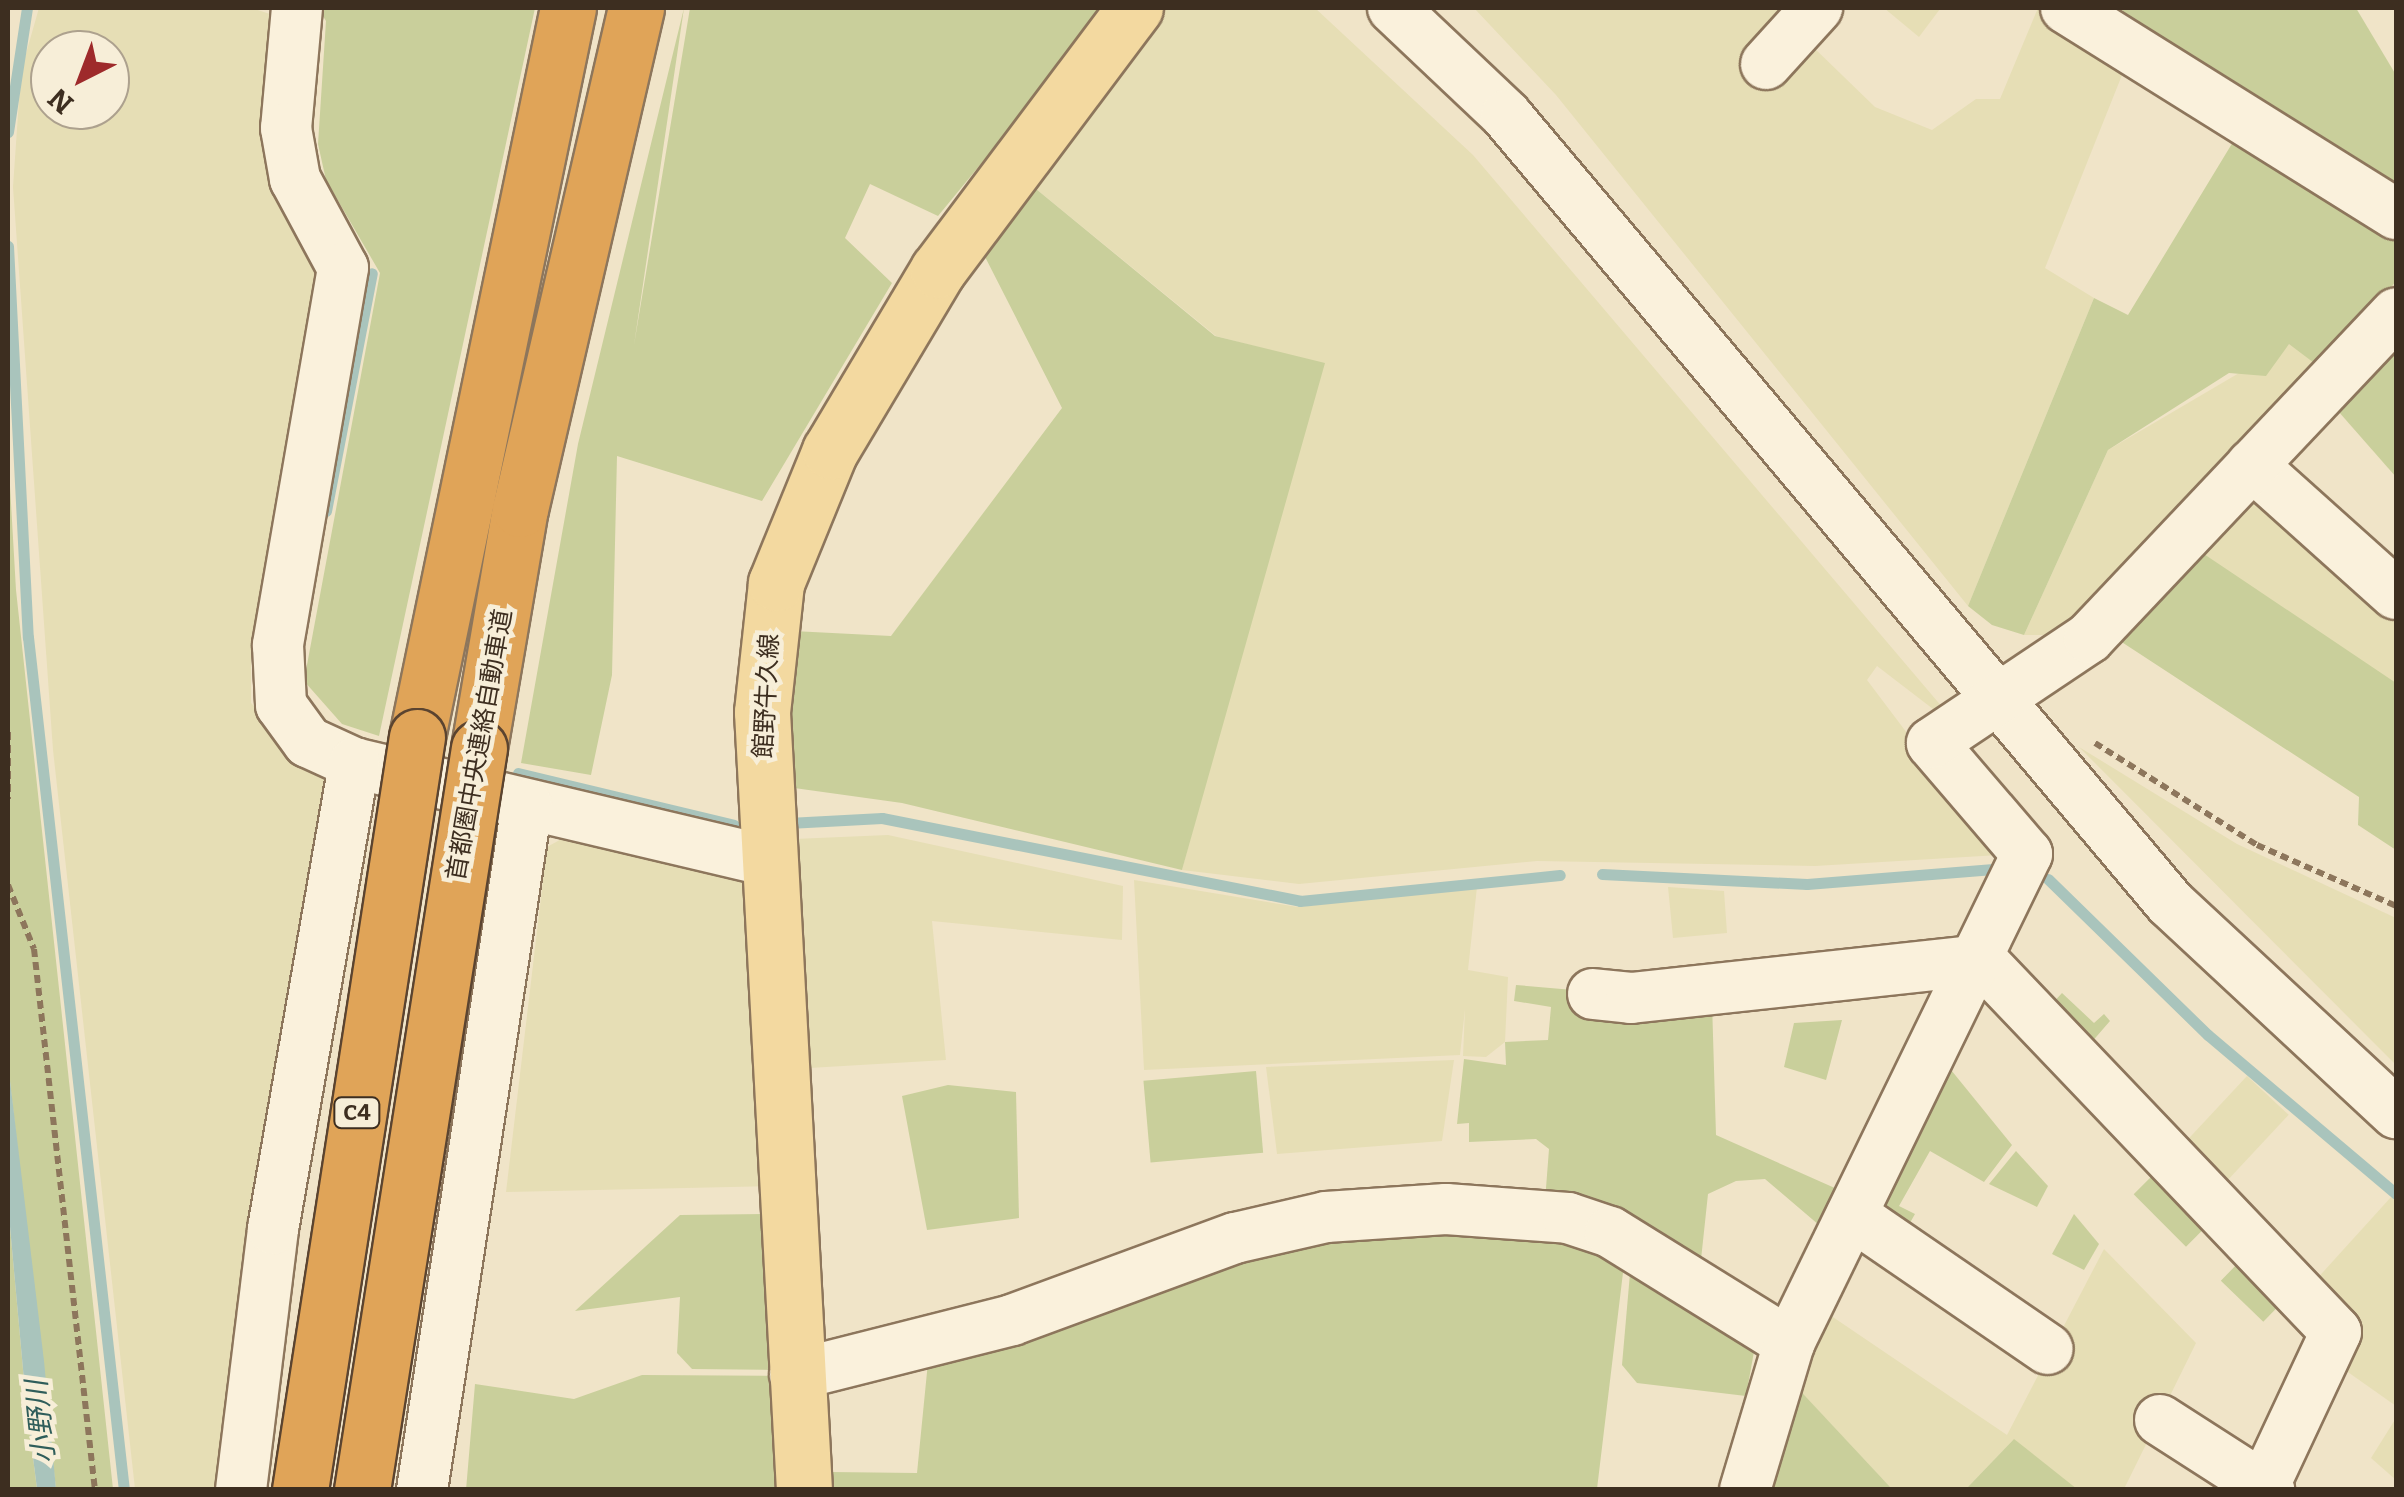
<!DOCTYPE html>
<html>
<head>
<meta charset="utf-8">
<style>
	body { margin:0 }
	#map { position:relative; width:2404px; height:1497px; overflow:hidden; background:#f0e4c8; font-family:Bitter,"Noto Sans JP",serif }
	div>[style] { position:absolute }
	.farmland>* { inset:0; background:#e6deb5; transform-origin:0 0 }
	.green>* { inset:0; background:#c9cf9b; transform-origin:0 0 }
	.water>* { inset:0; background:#a9c4bc }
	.stream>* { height:11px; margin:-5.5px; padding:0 5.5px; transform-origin:5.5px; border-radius:5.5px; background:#a9c4bc }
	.path>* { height:6px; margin-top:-3px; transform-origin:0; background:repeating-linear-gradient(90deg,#8d765c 0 8px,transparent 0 13px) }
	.roads { filter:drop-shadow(2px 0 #8d765c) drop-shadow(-2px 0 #8d765c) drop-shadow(0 2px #8d765c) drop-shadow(0 -2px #8d765c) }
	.minor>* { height:50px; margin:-25px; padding:0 25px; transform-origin:25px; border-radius:25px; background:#faf1dc }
	.major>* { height:55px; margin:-27.5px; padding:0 27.5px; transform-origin:27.5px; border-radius:27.5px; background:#f3d9a0 }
	.highway>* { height:55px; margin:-27.5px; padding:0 27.5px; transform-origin:27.5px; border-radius:27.5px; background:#e0a458 }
	.bridges { filter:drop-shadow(2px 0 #5b4430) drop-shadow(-2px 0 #5b4430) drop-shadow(0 2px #5b4430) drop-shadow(0 -2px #5b4430) }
	.highway-bridge>* { height:55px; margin:-27.5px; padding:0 27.5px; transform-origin:27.5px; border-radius:27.5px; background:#e0a458 }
	span { translate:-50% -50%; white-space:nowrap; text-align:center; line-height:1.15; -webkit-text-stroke:9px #f7eed8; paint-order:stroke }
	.shield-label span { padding:2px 8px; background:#f7eed8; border:2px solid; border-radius:8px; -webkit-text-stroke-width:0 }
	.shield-label { font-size:22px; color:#3d2e20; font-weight:700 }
	.street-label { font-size:25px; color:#3d2e20 }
	.water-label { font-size:28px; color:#2f5d5a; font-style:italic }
	.frame { position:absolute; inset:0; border:10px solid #3d2e20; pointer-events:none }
	.north { position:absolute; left:30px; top:30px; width:100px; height:100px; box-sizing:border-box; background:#f7eed8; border:2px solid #ada18e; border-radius:50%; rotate:222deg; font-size:28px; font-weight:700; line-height:40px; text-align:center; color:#3d2e20 }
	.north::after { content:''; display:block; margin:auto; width:35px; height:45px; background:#9e2a2b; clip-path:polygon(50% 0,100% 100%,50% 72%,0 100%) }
</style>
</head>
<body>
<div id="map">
	<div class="farmland">
		<div style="clip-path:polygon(evenodd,39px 8px,252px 8px,279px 17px,327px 271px,251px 654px,251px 703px,329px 781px,224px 1489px,135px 1489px,53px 750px,13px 187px,21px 71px,39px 8px,50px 50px,110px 50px,110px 110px,50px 110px,50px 50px)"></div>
		<div style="clip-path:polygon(1166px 8px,1315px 8px,1473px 155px,1943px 708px,1950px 722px,1877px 666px,1867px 680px,1999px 855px,1815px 866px,1537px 861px,1299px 884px,1182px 870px,1319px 363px,1216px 336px,1019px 175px)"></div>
		<div style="clip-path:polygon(1474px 8px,1795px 8px,1809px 43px,1875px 107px,1932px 130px,1976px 99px,2000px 99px,2038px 8px,2128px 60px,2045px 268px,2094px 298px,1968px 606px,1556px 95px)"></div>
		<div style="clip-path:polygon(1884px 8px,1939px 8px,1940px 9px,1919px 37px)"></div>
		<div style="clip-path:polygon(2290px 343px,2326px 372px,2088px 617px,2056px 635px,2024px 635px,2108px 450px)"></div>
		<div style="clip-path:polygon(2262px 491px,2396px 610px,2396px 688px,2198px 550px)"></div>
		<div style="clip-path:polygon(2079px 747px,2237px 844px,2396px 918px,2396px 1065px)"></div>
		<div style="clip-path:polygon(576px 831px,750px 873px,771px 1186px,506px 1192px,547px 847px)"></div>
		<div style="clip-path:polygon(888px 835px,1123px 886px,1122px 940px,932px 921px,946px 1060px,809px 1068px,794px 839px)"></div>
		<div style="clip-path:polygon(1134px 880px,1298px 907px,1477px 887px,1468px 970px,1508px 977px,1505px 1042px,1486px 1057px,1463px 1056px,1465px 1009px,1460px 1055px,1144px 1070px)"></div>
		<div style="clip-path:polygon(1668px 887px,1724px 891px,1727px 933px,1673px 938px)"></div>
		<div style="clip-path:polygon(1454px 1060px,1442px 1141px,1277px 1154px,1266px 1067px)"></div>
		<div style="left:2247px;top:1076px;width:57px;height:94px;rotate:43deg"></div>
		<div style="clip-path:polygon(2392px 1196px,2396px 1200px,2396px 1406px,2345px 1370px,2314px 1282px)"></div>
		<div style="clip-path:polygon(2104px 1249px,2196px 1343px,2124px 1489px,2076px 1489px,2013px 1440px,1966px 1489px,1892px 1489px,1788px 1378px,1821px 1309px,2007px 1435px)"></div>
		<div style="clip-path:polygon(2396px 1418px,2396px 1480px,2371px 1458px)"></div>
	</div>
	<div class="green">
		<div style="clip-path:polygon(318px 8px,535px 8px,379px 736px,342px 724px,304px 681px,380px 273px,326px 180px,318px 144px,326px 21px)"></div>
		<div style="clip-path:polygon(684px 8px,634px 345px,690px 8px,1109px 8px,938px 216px,870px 184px,845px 238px,892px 283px,762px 501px,617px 456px,612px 675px,591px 775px,521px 763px,578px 444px)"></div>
		<div style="clip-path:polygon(2125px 8px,2356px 8px,2396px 75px,2396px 199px,2115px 19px)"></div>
		<div style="clip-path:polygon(2236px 137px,2396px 242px,2396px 281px,2326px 372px,2289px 344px,2266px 376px,2229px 373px,2108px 450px,2024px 635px,1992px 625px,1968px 606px,2094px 298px,2128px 315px)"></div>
		<div style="clip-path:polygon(1019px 175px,1215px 336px,1325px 363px,1182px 870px,902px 803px,787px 787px,793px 631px,891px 636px,1062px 408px,980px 247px)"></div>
		<div style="clip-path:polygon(2396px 334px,2396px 477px,2331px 403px)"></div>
		<div style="clip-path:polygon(8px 451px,16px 590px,113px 1489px,56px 1489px,8px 1064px)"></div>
		<div style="clip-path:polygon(2198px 550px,2396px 683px,2396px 850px,2358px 825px,2359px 797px,2114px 637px)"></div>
		<div style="clip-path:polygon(1516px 985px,1712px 1002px,1716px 1135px,1846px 1193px,1826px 1231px,1765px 1179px,1736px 1181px,1708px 1194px,1700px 1269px,1545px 1201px,1549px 1149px,1536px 1139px,1469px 1142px,1469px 1123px,1457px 1124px,1464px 1059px,1506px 1065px,1505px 1042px,1548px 1040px,1551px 1007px,1514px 1001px)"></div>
		<div style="clip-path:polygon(2062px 993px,2094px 1023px,2104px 1014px,2110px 1021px,2090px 1044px,2050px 1006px)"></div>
		<div style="clip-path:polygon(1842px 1020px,1826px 1080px,1784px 1067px,1794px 1023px)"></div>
		<div style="clip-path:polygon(1947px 1065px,2012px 1145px,1984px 1182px,1930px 1151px,1899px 1206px,1915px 1214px,1907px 1228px,1884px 1213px,1886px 1195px)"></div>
		<div style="left:1256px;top:1071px;width:82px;height:113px;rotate:85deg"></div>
		<div style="clip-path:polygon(948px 1085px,1016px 1092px,1019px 1218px,927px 1230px,902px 1096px)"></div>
		<div style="clip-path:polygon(2016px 1151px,2048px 1186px,2037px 1207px,1989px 1184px)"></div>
		<div style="left:2157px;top:1171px;width:74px;height:33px;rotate:45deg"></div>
		<div style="clip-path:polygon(8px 1205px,26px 1402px,37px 1489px,8px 1489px)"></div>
		<div style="clip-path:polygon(767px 1214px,782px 1370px,692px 1369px,677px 1353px,680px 1297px,575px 1311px,680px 1215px)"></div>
		<div style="clip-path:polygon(2074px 1214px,2099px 1244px,2084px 1270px,2052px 1254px)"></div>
		<div style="clip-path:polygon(1398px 1222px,1547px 1234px,1625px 1256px,1597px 1489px,832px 1490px,831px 1472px,917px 1473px,928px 1362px,1209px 1261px)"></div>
		<div style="left:2241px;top:1260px;width:59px;height:29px;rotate:44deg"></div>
		<div style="clip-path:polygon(1631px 1262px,1755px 1346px,1746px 1396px,1637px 1383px,1622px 1365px)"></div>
		<div style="clip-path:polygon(1762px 1350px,1892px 1489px,1725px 1490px)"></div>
		<div style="clip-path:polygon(642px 1375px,785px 1376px,789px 1489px,466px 1490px,475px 1384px,574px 1399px)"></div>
		<div style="clip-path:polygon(2014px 1439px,2077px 1489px,1966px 1489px)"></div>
	</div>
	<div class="water">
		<div style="clip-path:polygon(8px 1064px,44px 1361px,56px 1489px,37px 1489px,26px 1402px,8px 1205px)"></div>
	</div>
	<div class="stream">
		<div style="left:8px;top:132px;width:125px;rotate:-81.3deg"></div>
		<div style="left:8px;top:246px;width:392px;rotate:87.1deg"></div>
		<div style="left:28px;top:637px;width:858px;rotate:83.58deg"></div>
		<div style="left:326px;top:511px;width:242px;rotate:-79.1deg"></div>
		<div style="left:518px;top:773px;width:222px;rotate:13.5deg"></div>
		<div style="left:788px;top:823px;width:94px;rotate:-3deg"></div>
		<div style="left:882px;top:818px;width:426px;rotate:11.2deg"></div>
		<div style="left:1300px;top:901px;width:261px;rotate:-5.7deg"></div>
		<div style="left:1602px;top:874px;width:205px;rotate:2.8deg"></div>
		<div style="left:1807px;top:884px;width:187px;rotate:-4.6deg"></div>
		<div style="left:2048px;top:879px;width:223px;rotate:44.3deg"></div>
		<div style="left:2208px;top:1035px;width:246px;rotate:40.2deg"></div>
	</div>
	<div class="path">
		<div style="left:8px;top:732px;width:67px;rotate:90deg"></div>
		<div style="left:2095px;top:743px;width:191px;rotate:32.2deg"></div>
		<div style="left:2257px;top:845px;width:152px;rotate:23.7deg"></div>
		<div style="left:8px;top:885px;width:69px;rotate:67.9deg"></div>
		<div style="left:34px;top:949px;width:544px;rotate:83.57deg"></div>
	</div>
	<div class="roads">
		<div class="minor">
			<div style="left:297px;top:8px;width:121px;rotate:95.2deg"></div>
			<div style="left:286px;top:128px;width:52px;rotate:80deg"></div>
			<div style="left:295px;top:179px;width:101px;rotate:61.7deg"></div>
			<div style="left:343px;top:268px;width:383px;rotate:99.8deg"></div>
			<div style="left:278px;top:645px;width:60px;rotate:87.1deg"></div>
			<div style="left:281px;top:705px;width:46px;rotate:53.9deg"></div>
			<div style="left:308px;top:742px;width:51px;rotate:24.5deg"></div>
			<div style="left:354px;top:763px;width:426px;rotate:13.3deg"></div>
			<div style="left:1393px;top:8px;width:156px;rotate:43.4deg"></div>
			<div style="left:1506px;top:115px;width:1030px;rotate:49.88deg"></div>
			<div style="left:2170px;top:903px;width:309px;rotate:42.9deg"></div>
			<div style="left:2066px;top:8px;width:389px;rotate:32deg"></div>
			<div style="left:1766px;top:64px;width:76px;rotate:-47.7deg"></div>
			<div style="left:2252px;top:465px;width:193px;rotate:41.9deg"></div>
			<div style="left:1981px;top:960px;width:514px;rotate:46.34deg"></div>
			<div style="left:2336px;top:1332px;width:170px;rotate:115.1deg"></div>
			<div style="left:1593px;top:994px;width:38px;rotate:6deg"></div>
			<div style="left:1631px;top:998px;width:352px;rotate:-6.2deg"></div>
			<div style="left:1852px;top:1215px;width:237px;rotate:34.4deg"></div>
			<div style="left:795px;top:1375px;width:224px;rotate:-14.2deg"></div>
			<div style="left:1012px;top:1320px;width:238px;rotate:-20.2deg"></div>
			<div style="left:1235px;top:1238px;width:93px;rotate:-13deg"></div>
			<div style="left:1326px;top:1217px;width:120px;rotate:-3.8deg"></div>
			<div style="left:1446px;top:1209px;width:122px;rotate:4.2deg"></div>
			<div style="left:1568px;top:1218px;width:44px;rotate:18.4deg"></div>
			<div style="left:1610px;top:1232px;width:211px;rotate:31.8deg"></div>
			<div style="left:2160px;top:1420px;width:130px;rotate:32.7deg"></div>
			<div style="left:241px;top:1490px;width:263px;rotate:-83deg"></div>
			<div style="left:273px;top:1229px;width:473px;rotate:-80.1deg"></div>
			<div style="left:422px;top:1490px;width:693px;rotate:-81.29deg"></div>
			<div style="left:1745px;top:1490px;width:153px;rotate:-73.3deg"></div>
			<div style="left:1789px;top:1343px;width:544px;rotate:-64.05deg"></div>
			<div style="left:2027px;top:854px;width:146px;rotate:-130.6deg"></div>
			<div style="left:1932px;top:743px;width:189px;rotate:-33.8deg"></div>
			<div style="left:2089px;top:638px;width:447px;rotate:-46.6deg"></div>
		</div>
		<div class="major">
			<div style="left:804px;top:1490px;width:779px;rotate:-93.09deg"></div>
			<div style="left:762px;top:712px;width:130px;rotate:-83.8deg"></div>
			<div style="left:776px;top:583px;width:143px;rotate:-67.8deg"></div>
			<div style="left:830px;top:451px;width:211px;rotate:-59.2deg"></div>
			<div style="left:938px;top:270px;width:328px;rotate:-53.1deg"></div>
		</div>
		<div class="highway">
			<div style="left:417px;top:737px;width:744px;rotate:-78.3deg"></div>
			<div style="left:479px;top:748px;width:242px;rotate:-80.3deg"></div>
			<div style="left:520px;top:509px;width:514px;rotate:-76.96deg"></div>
		</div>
	</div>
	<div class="bridges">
		<div class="highway-bridge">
			<div style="left:300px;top:1490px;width:762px;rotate:-81.17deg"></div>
			<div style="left:362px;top:1490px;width:751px;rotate:-81.04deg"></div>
		</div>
	</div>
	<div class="shield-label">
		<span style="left:357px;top:1113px">C4</span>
	</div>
	<div class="street-label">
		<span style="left:767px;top:696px;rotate:-87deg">館野牛久線</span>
		<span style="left:480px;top:745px;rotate:-80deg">首都圏中央連絡自動車道</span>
	</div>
	<div class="water-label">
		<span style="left:41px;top:1422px;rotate:-96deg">小野川</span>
	</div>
	<div class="frame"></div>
	<div class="north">N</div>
</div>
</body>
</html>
